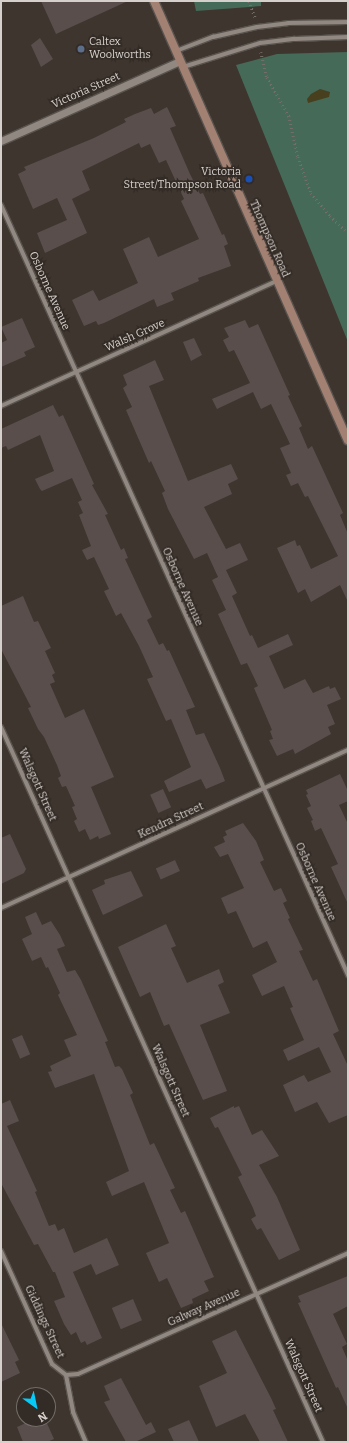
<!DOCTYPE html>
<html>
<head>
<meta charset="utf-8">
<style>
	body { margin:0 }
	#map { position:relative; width:349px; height:1443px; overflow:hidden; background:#3e352f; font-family:Bitter,serif }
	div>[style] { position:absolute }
	.green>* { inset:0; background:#466a58 }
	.sand>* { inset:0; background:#473f1e }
	.building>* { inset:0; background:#594e4c; transform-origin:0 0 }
	.path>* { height:2.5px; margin-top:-1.25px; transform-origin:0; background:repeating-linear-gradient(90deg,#746d68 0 1px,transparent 0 4px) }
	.roads { filter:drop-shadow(1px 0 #59534e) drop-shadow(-1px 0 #59534e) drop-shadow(0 1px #59534e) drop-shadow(0 -1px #59534e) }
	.minor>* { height:4px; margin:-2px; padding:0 2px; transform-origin:2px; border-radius:2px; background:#928882 }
	.tertiary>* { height:7px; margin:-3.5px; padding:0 3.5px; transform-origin:3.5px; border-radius:3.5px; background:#928882 }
	.secondary>* { height:8px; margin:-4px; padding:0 4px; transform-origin:4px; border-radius:4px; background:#a28072 }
	.dots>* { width:11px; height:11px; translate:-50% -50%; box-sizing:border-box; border:2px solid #332b25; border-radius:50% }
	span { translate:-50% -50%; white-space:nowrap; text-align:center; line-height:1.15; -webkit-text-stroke:3.5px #332b25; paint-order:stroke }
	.poi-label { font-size:11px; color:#d6d0cd }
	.left { translate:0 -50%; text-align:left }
	.right { translate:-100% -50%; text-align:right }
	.street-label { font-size:11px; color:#d6d0cd }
	.frame { position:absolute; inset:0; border:2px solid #d6d0cd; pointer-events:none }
	.north { position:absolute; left:16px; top:1387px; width:40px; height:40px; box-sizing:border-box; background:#332b25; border:1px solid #746d68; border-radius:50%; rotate:147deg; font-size:11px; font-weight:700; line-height:16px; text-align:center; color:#d6d0cd }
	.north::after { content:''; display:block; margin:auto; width:14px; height:18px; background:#06cbf9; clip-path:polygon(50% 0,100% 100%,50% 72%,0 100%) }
</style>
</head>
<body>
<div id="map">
	<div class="green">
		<div style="clip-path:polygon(194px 1px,261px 1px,261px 6px,196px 11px)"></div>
		<div style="clip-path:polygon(348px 52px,348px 342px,236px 65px,277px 54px)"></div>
	</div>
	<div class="sand">
		<div style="clip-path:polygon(320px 89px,330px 92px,329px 97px,308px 103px,307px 99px,311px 94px)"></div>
	</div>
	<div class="building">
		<div style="clip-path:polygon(41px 1px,128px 1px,56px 34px)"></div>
		<div style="clip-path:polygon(40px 38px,53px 59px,41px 67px,31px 45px)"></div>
		<div style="clip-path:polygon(167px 107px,176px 126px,170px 128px,190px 174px,200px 194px,203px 193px,222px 235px,224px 234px,228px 244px,224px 246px,231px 266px,198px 278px,199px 281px,171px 293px,174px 300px,157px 307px,154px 299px,104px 323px,98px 325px,96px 321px,84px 326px,72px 300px,93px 290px,99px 301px,138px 283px,123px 249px,149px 237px,158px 257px,199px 239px,181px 201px,184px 199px,166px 160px,159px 163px,150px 144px,141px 148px,139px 143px,82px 171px,90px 190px,72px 199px,87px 233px,45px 253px,37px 233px,67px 220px,57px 198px,33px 209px,18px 174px,26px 170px,24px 167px,94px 138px,126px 122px,124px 119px,135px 114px,151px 108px,154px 114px)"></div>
		<div style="clip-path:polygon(22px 318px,35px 347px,24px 352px,26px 356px,1px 367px,1px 343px,7px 340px,1px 327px)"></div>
		<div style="clip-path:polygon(245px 320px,249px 328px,258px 324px,290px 395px,288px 396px,302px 426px,299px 428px,308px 449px,312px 446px,343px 513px,340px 515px,348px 534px,348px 602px,340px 585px,311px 602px,305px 589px,298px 593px,277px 548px,295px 540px,297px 546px,300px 545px,311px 569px,338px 556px,308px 496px,305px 497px,298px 483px,291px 486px,286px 475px,291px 473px,280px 448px,290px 444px,271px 404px,261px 409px,253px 392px,217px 409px,212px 399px,250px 383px,234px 350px,229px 352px,223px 340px,229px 337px,224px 328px)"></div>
		<div style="clip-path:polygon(194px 338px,202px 355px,191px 361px,183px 342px)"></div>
		<div style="clip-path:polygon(155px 360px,164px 380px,149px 386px,188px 481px,231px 464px,238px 479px,228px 484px,232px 494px,204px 507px,226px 549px,240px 543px,248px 560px,226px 570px,237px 593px,232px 596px,250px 636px,252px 635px,258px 648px,288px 634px,293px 645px,269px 656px,284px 689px,305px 679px,313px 693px,329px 686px,330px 689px,335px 687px,341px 699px,327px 705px,335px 724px,328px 727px,331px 734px,295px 754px,293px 749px,277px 756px,269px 740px,273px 739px,270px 731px,272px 730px,254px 688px,258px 686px,247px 663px,241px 665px,218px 614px,226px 610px,212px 580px,218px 577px,207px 553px,194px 559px,168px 509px,162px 493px,165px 491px,151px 461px,149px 463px,126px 410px,132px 407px,123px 388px,127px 385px,123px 375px)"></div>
		<div style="clip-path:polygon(53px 405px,59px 417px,63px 415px,94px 484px,92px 485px,108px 514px,105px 515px,121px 550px,124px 548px,128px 558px,125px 559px,152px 617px,147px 620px,159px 645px,163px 643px,167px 651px,169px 650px,195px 707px,186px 710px,196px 735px,204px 733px,220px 768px,225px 781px,206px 789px,201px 779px,169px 792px,164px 781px,191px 767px,171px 719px,166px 721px,147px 679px,153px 677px,139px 646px,121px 613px,116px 616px,104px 591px,109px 589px,94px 557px,87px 560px,82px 550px,91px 546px,79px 515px,83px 513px,78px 502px,82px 500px,72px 478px,42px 491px,40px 489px,35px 479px,54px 471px,40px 435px,8px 450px,6px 446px,1px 448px,1px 429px)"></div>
		<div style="clip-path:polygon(23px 596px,34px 622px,38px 621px,51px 648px,45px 651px,55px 673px,52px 675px,55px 682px,50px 684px,65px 718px,84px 709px,114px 777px,91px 787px,111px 834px,99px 839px,98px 836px,90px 840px,85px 829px,79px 832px,74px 821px,77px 819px,72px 807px,75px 806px,66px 786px,62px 787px,58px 778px,61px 776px,57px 765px,44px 737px,38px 729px,28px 708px,31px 707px,1px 649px,1px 606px)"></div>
		<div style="clip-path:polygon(340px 774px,348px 791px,348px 801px,339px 805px,348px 824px,348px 904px,331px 867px,338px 864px,321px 828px,315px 831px,311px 821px,313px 820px,307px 808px,311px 806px,306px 795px,308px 794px,306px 790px)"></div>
		<div style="left:163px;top:789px;width:20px;height:14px;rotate:66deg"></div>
		<div style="clip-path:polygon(243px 823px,256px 841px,264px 860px,260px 862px,274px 891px,281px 888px,287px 901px,283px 903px,290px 918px,288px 919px,303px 950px,299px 951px,313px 981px,317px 979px,339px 1031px,333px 1034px,348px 1066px,348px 1115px,329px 1123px,317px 1102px,295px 1112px,283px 1085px,304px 1075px,308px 1082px,331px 1072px,319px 1047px,288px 1061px,283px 1050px,304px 1040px,290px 1008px,293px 1007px,284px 986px,262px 996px,252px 975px,277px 962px,267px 941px,253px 948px,236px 911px,228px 914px,221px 898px,244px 888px,228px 854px,220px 857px,214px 847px,225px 842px,223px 837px,227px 835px,225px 831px)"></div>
		<div style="clip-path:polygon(10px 834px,26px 869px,24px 873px,1px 884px,1px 838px)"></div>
		<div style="left:175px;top:860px;width:12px;height:21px;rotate:66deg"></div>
		<div style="clip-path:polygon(131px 871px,143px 896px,103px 915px,92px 890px,105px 884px,104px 880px)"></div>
		<div style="clip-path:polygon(36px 912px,42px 925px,51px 921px,60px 935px,65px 946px,57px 949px,67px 972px,75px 970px,81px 980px,108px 1041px,105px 1042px,115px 1067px,119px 1066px,122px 1069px,133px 1093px,130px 1095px,150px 1145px,154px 1143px,175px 1188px,170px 1190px,181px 1213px,185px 1211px,214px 1277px,204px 1281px,209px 1291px,192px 1299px,193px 1303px,181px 1308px,167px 1278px,159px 1282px,146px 1253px,169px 1243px,144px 1182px,112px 1196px,106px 1182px,129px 1171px,94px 1074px,55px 1088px,48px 1072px,52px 1071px,50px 1066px,71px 1056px,64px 1040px,77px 1035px,58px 995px,60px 993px,48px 967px,46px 968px,41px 957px,32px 961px,22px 939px,32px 934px,25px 917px)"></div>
		<div style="clip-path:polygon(166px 924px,176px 946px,171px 948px,187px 983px,219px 969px,224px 982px,218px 985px,230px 1013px,200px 1025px,227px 1091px,203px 1100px,169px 1024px,164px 1026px,150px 992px,140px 997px,118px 947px)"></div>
		<div style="left:22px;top:1035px;width:21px;height:11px;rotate:67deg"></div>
		<div style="clip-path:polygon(10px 1100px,19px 1121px,7px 1126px,37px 1191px,35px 1192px,49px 1226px,55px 1224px,58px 1231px,64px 1228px,74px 1253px,107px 1238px,119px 1265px,96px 1275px,91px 1264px,73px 1272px,102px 1338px,87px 1345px,85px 1341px,81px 1343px,76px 1332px,71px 1335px,64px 1324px,54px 1301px,65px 1297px,55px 1272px,53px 1272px,38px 1244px,34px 1245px,1px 1183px,1px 1104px)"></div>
		<div style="clip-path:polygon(234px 1106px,234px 1108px,239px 1106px,252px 1135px,262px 1130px,279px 1156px,259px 1165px,277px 1197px,300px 1250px,279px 1260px,261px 1228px,257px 1230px,251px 1219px,256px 1216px,253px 1208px,238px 1177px,242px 1175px,218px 1127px,215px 1128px,210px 1118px)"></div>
		<div style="clip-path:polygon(348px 1276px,348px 1306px,333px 1314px,347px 1344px,342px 1347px,348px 1361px,348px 1409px,338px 1387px,336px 1388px,298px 1303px,301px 1302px,298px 1296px)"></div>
		<div style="left:133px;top:1299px;width:23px;height:23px;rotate:67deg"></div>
		<div style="clip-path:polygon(1px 1323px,19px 1360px,15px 1362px,20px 1373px,1px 1382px)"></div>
		<div style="clip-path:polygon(236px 1330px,271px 1398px,276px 1409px,273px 1410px,288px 1442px,260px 1442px,245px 1414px,216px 1427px,199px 1386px,227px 1373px,212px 1341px)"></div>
		<div style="clip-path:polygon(121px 1378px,146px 1425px,151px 1422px,156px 1432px,135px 1442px,126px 1442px,104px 1402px,110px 1400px,104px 1386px)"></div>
		<div style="clip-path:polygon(35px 1419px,45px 1419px,54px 1439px,47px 1442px,23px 1442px,17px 1427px)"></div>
		<div style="clip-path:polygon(189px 1420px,199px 1442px,174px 1442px,168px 1429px)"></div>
	</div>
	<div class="path">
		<div style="left:249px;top:1px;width:19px;rotate:69deg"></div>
		<div style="left:261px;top:52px;width:26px;rotate:77deg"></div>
		<div style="left:267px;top:77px;width:45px;rotate:60.6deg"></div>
		<div style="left:289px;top:116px;width:42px;rotate:77.6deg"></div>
		<div style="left:298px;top:157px;width:38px;rotate:70deg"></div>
		<div style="left:311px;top:193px;width:30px;rotate:50deg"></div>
		<div style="left:330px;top:216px;width:25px;rotate:43deg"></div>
	</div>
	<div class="roads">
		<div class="minor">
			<div style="left:176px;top:51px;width:40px;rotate:-21deg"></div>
			<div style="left:213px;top:37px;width:45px;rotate:-12.8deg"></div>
			<div style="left:257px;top:27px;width:31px;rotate:-7deg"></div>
			<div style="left:288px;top:23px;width:60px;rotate:-1deg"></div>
			<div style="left:183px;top:67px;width:81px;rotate:-17.3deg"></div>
			<div style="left:260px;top:43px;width:35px;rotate:-7deg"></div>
			<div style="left:295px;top:39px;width:53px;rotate:-2.2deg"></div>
			<div style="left:1px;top:205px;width:845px;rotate:65.74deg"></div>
			<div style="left:1px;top:406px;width:302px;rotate:-24.4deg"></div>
			<div style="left:1px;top:727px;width:784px;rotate:65.76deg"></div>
			<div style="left:1px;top:908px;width:381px;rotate:-24.5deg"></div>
			<div style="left:1px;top:1251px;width:124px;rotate:65.7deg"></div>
			<div style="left:52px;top:1364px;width:18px;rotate:38deg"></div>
			<div style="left:66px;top:1375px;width:38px;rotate:79deg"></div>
			<div style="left:73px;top:1412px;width:33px;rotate:67deg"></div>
			<div style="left:66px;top:1375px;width:12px;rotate:-5deg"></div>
			<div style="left:78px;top:1374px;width:296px;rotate:-24.1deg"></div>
		</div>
		<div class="tertiary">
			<div style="left:1px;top:141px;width:196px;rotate:-24.1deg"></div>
		</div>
		<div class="secondary">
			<div style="left:154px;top:1px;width:480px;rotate:66.2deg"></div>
		</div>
	</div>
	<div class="dots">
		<div style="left:81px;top:49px;background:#5c6f8a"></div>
		<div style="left:249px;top:179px;background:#1a4fb4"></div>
	</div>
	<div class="poi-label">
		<span class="left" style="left:89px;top:49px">Caltex<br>Woolworths</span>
		<span class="right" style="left:241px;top:179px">Victoria<br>Street/Thompson Road</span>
	</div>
	<div class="street-label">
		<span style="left:86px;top:91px;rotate:-24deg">Victoria Street</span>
		<span style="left:269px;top:239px;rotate:66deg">Thompson Road</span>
		<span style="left:49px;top:291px;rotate:66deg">Osborne Avenue</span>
		<span style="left:135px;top:336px;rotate:-24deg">Walsh Grove</span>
		<span style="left:182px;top:587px;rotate:66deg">Osborne Avenue</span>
		<span style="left:37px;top:785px;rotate:66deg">Walsgott Street</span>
		<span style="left:171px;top:821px;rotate:-25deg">Kendra Street</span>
		<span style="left:315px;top:882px;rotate:66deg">Osborne Avenue</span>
		<span style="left:170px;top:1081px;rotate:66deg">Walsgott Street</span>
		<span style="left:204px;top:1308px;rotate:-24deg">Galway Avenue</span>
		<span style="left:44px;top:1322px;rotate:65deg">Giddings Street</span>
		<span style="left:303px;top:1376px;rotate:66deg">Walsgott Street</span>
	</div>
	<div class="frame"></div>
	<div class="north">N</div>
</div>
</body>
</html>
